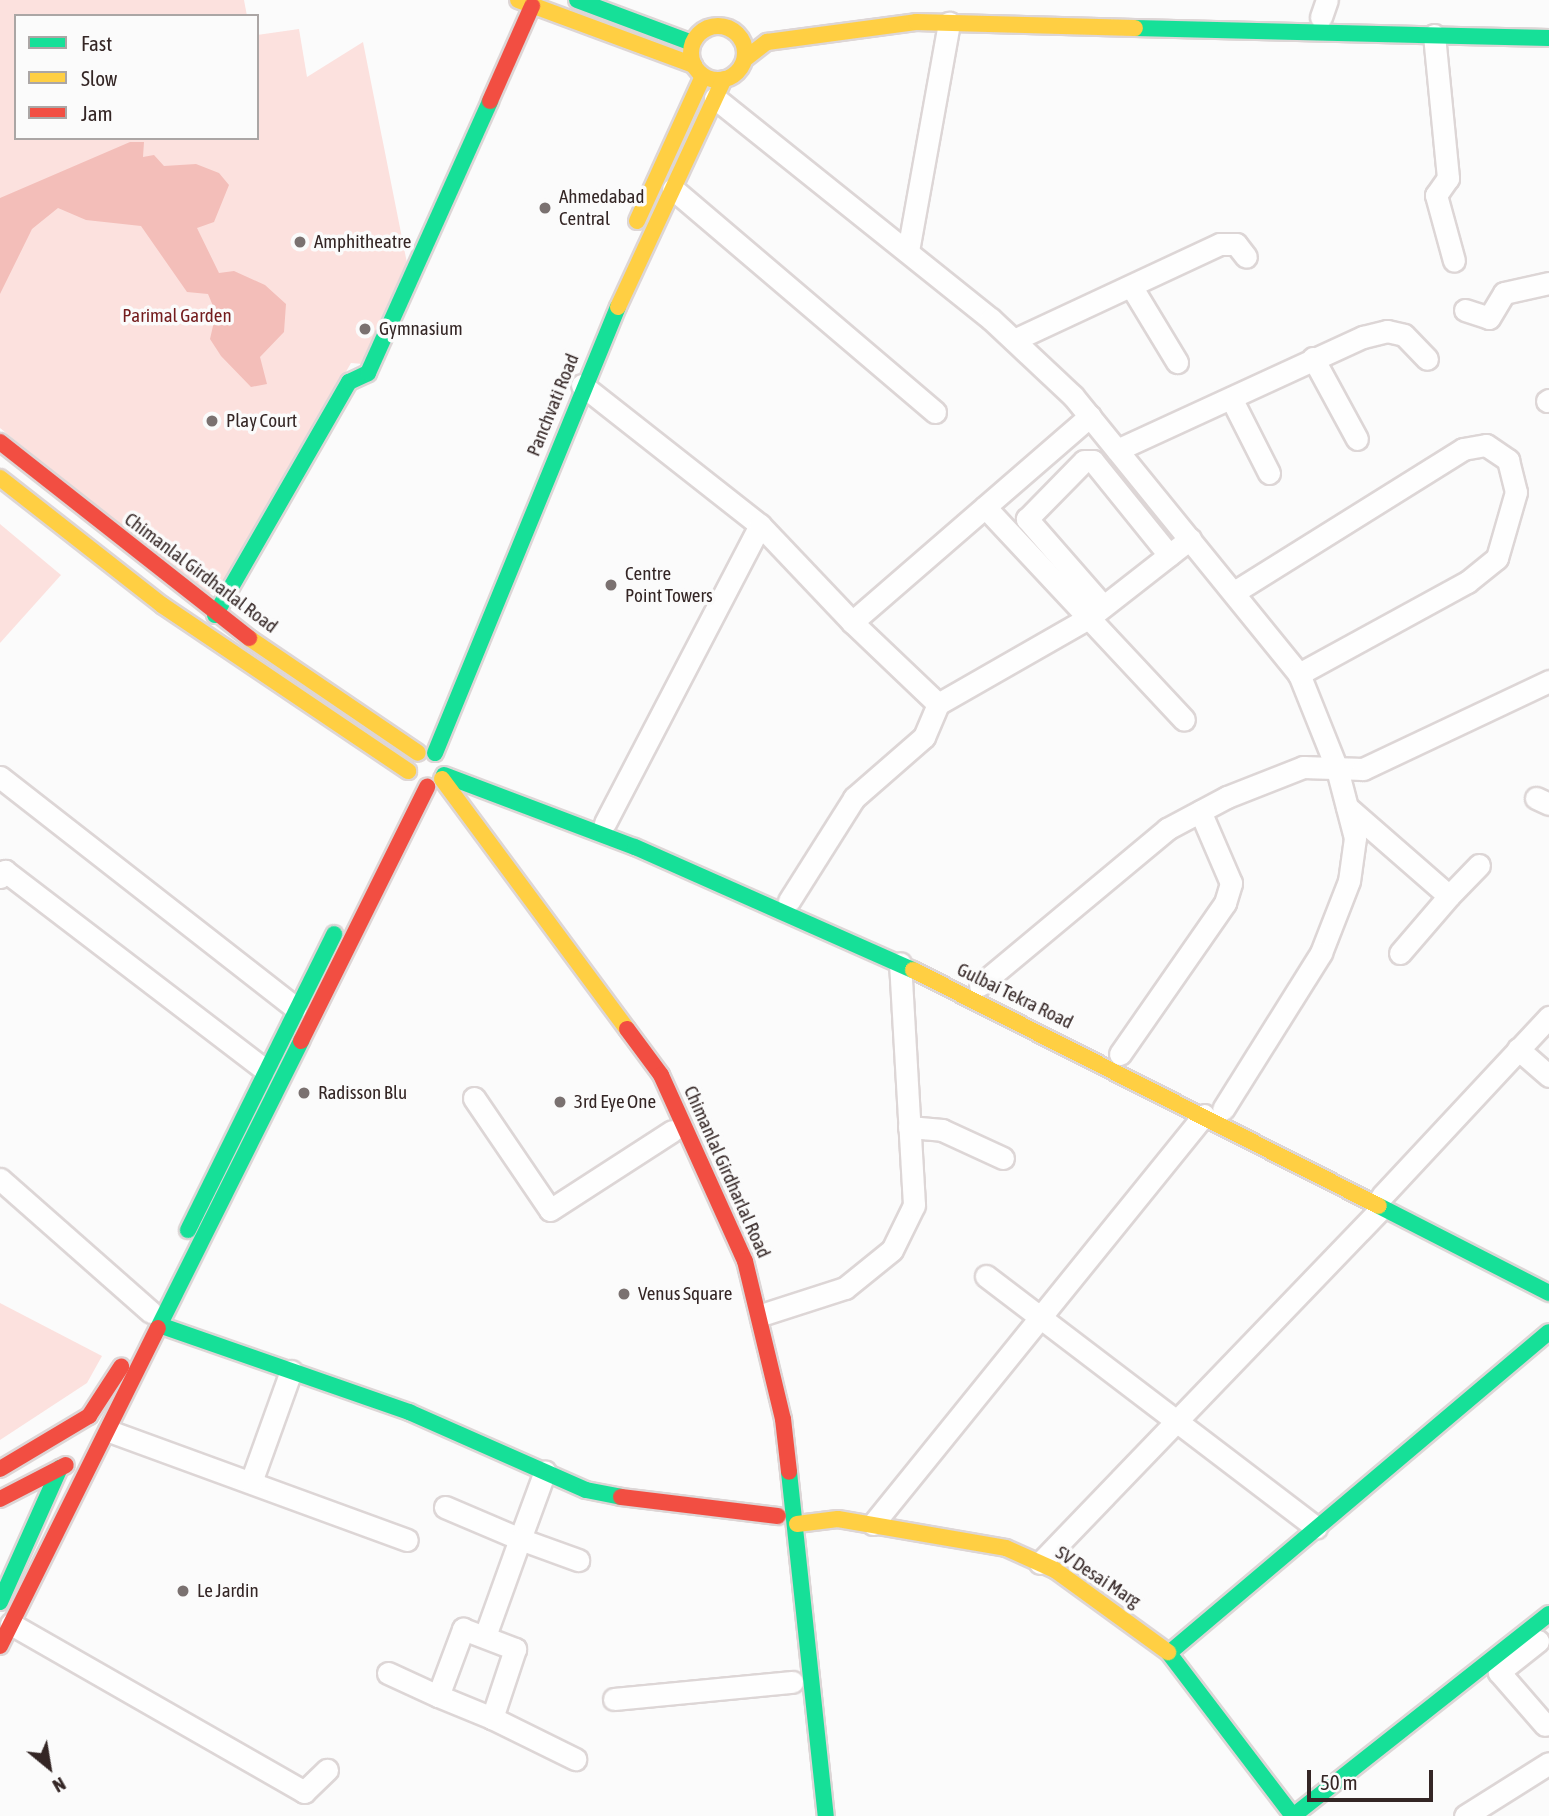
<!DOCTYPE html>
<html>
<head>
<meta charset="utf-8">
<style>
	body { margin:0 }
	#map { position:relative; width:1549px; height:1816px; overflow:hidden; background:#fbfbfb; font-family:"Asap Condensed",sans-serif }
	div>[style] { position:absolute }
	.green>* { inset:0; background:#fce1de }
	.water>* { inset:0; background:#f3beb9 }
	.roads { filter:drop-shadow(2px 0 #ddd6d6) drop-shadow(-2px 0 #ddd6d6) drop-shadow(0 2px #ddd6d6) drop-shadow(0 -2px #ddd6d6) }
	.street>* { height:21px; margin:-10.5px; padding:0 10.5px; transform-origin:10.5px; border-radius:10.5px; background:#fefefe }
	.fast>* { height:16px; margin:-8px; padding:0 8px; transform-origin:8px; border-radius:8px; background:#16e098 }
	.slow>* { height:16px; margin:-8px; padding:0 8px; transform-origin:8px; border-radius:8px; background:#ffcf43 }
	.slow>.ring { margin:-8px; padding:0; box-sizing:content-box; background:none; border:16px solid #ffcf43; border-radius:50% }
	.jam>* { height:16px; margin:-8px; padding:0 8px; transform-origin:8px; border-radius:8px; background:#f24e42 }
	.dots>* { width:19px; height:19px; translate:-50% -50%; box-sizing:border-box; border:4px solid #fbfbfb; border-radius:50% }
	span { translate:-50% -50%; white-space:nowrap; text-align:center; line-height:1.15; -webkit-text-stroke:7px #fbfbfb; paint-order:stroke }
	.poi-label { font-size:19px; color:#342625 }
	.left { translate:0 -50%; text-align:left }
	.park-label { font-size:19px; color:#731c1d }
	.street-label { font-size:19px; color:#342625 }
	.legend { position:absolute; left:14px; top:14px; width:245px; height:126px; box-sizing:border-box; background:#fbfbfb; border:2px solid #aba6a5; margin:0; padding:9px 12px; list-style:none; font-size:21px; color:#342625 }
	.legend li { display:flex; align-items:center; gap:14px; height:35px }
	.legend b { width:35px; border:2px solid #aba6a5 }
	.north { position:absolute; left:14px; top:1732px; width:70px; height:70px; -webkit-text-stroke:5px #fbfbfb; paint-order:stroke; rotate:150deg; font-size:19px; font-weight:700; line-height:28px; text-align:center; color:#342625 }
	.north::after { content:''; display:block; margin:auto; width:24px; height:32px; background:#342625; clip-path:polygon(50% 0,100% 100%,50% 72%,0 100%) }
	.scale { position:absolute; left:1307px; top:1770px; width:126px; height:32px; box-sizing:border-box; border:4px solid #342625; border-top:0; padding-left:9px; font-size:21px; line-height:24px; white-space:nowrap; color:#342625; -webkit-text-stroke:5px #fbfbfb; paint-order:stroke }
</style>
</head>
<body>
<div id="map">
	<div class="green">
		<div style="clip-path:polygon(0 0,244px 0,247px 16px,16px 16px,16px 138px,257px 138px,257px 35px,299px 29px,307px 77px,363px 42px,407px 263px,363px 364px,351px 363px,226px 581px,207px 596px,0 428px)"></div>
		<div style="clip-path:polygon(0 524px,61px 575px,0 643px)"></div>
		<div style="clip-path:polygon(0 1303px,102px 1356px,87px 1383px,0 1440px)"></div>
	</div>
	<div class="water">
		<div style="clip-path:polygon(130px 142px,144px 142px,143px 157px,154px 155px,164px 166px,196px 164px,219px 173px,229px 185px,214px 222px,197px 228px,219px 273px,234px 271px,265px 285px,286px 304px,284px 332px,260px 357px,267px 384px,251px 387px,221px 356px,210px 339px,216px 313px,208px 294px,187px 292px,141px 226px,86px 220px,58px 208px,32px 229px,0 294px,0 198px)"></div>
	</div>
	<div class="roads">
		<div class="street">
			<div style="left:1321px;top:17px;width:18px;rotate:-71deg"></div>
			<div style="left:1434px;top:35px;width:144px;rotate:84.4deg"></div>
			<div style="left:1448px;top:178px;width:21px;rotate:125deg"></div>
			<div style="left:1436px;top:195px;width:68px;rotate:74.7deg"></div>
			<div style="left:715px;top:98px;width:354px;rotate:38.7deg"></div>
			<div style="left:991px;top:319px;width:112px;rotate:43.2deg"></div>
			<div style="left:1073px;top:396px;width:358px;rotate:50.9deg"></div>
			<div style="left:1299px;top:674px;width:102px;rotate:68.2deg"></div>
			<div style="left:1337px;top:769px;width:71px;rotate:75.4deg"></div>
			<div style="left:1355px;top:838px;width:43px;rotate:97.9deg"></div>
			<div style="left:1349px;top:881px;width:77px;rotate:111.3deg"></div>
			<div style="left:1321px;top:953px;width:184px;rotate:122.1deg"></div>
			<div style="left:673px;top:189px;width:344px;rotate:40.4deg"></div>
			<div style="left:908px;top:251px;width:232px;rotate:-79.8deg"></div>
			<div style="left:1131px;top:286px;width:89px;rotate:58.8deg"></div>
			<div style="left:1465px;top:310px;width:25px;rotate:18deg"></div>
			<div style="left:1489px;top:318px;width:29px;rotate:-59deg"></div>
			<div style="left:1504px;top:293px;width:46px;rotate:-12.5deg"></div>
			<div style="left:1014px;top:340px;width:227px;rotate:-25deg"></div>
			<div style="left:1220px;top:244px;width:16px"></div>
			<div style="left:1236px;top:244px;width:16px;rotate:52deg"></div>
			<div style="left:1313px;top:358px;width:92px;rotate:61.5deg"></div>
			<div style="left:582px;top:385px;width:226px;rotate:38.2deg"></div>
			<div style="left:1231px;top:398px;width:84px;rotate:63.1deg"></div>
			<div style="left:1547px;top:401px;width:2px;rotate:-27deg"></div>
			<div style="left:1090px;top:416px;width:315px;rotate:139.1deg"></div>
			<div style="left:852px;top:622px;width:119px;rotate:43.6deg"></div>
			<div style="left:938px;top:704px;width:175px;rotate:-29.8deg"></div>
			<div style="left:1090px;top:617px;width:127px;rotate:-38deg"></div>
			<div style="left:1117px;top:450px;width:271px;rotate:-24.7deg"></div>
			<div style="left:1363px;top:337px;width:25px;rotate:-14deg"></div>
			<div style="left:1387px;top:331px;width:17px;rotate:13deg"></div>
			<div style="left:1404px;top:335px;width:33px;rotate:46deg"></div>
			<div style="left:985px;top:507px;width:291px;rotate:46.9deg"></div>
			<div style="left:1236px;top:591px;width:268px;rotate:-32deg"></div>
			<div style="left:1463px;top:449px;width:23px;rotate:-10deg"></div>
			<div style="left:1486px;top:445px;width:27px;rotate:34deg"></div>
			<div style="left:1508px;top:460px;width:33px;rotate:76deg"></div>
			<div style="left:1516px;top:492px;width:69px;rotate:106.1deg"></div>
			<div style="left:1497px;top:558px;width:38px;rotate:141deg"></div>
			<div style="left:1467px;top:582px;width:192px;rotate:151.3deg"></div>
			<div style="left:1103px;top:606px;width:116px;rotate:-131.1deg"></div>
			<div style="left:1027px;top:519px;width:81px;rotate:-45.5deg"></div>
			<div style="left:1084px;top:461px;width:9px"></div>
			<div style="left:1093px;top:461px;width:121px;rotate:51deg"></div>
			<div style="left:0;top:777px;width:375px;rotate:38deg"></div>
			<div style="left:1536px;top:798px;width:14px;rotate:25deg"></div>
			<div style="left:1347px;top:807px;width:135px;rotate:41.1deg"></div>
			<div style="left:1449px;top:896px;width:43px;rotate:-45.9deg"></div>
			<div style="left:605px;top:823px;width:336px;rotate:-62.5deg"></div>
			<div style="left:760px;top:525px;width:134px;rotate:46.5deg"></div>
			<div style="left:0;top:877px;width:8px;rotate:-50deg"></div>
			<div style="left:5px;top:871px;width:326px;rotate:37.4deg"></div>
			<div style="left:789px;top:901px;width:122px;rotate:-57.7deg"></div>
			<div style="left:854px;top:798px;width:93px;rotate:-41.1deg"></div>
			<div style="left:924px;top:737px;width:36px;rotate:-67deg"></div>
			<div style="left:1400px;top:953px;width:75px;rotate:-49.3deg"></div>
			<div style="left:980px;top:985px;width:244px;rotate:-39.8deg"></div>
			<div style="left:1167px;top:829px;width:68px;rotate:-28.1deg"></div>
			<div style="left:1227px;top:797px;width:82px;rotate:-21.5deg"></div>
			<div style="left:1303px;top:767px;width:60px;rotate:1.9deg"></div>
			<div style="left:1363px;top:769px;width:206px;rotate:-25.3deg"></div>
			<div style="left:1518px;top:1049px;width:41px;rotate:41.1deg"></div>
			<div style="left:1120px;top:1054px;width:184px;rotate:-55.2deg"></div>
			<div style="left:1225px;top:903px;width:21px;rotate:-73deg"></div>
			<div style="left:1231px;top:883px;width:78px;rotate:-113.3deg"></div>
			<div style="left:474px;top:1098px;width:135px;rotate:55.8deg"></div>
			<div style="left:550px;top:1210px;width:145px;rotate:-32.9deg"></div>
			<div style="left:909px;top:1127px;width:33px;rotate:5deg"></div>
			<div style="left:942px;top:1130px;width:67px;rotate:24.7deg"></div>
			<div style="left:0;top:1179px;width:201px;rotate:41.4deg"></div>
			<div style="left:1382px;top:1196px;width:245px;rotate:-47deg"></div>
			<div style="left:986px;top:1276px;width:415px;rotate:37.3deg"></div>
			<div style="left:761px;top:1315px;width:88px;rotate:-17.8deg"></div>
			<div style="left:845px;top:1288px;width:60px;rotate:-39deg"></div>
			<div style="left:892px;top:1250px;width:50px;rotate:-63.9deg"></div>
			<div style="left:914px;top:1205px;width:242px;rotate:-93.3deg"></div>
			<div style="left:109px;top:1431px;width:317px;rotate:20.1deg"></div>
			<div style="left:251px;top:1482px;width:118px;rotate:-70.2deg"></div>
			<div style="left:445px;top:1507px;width:82px;rotate:23.1deg"></div>
			<div style="left:520px;top:1539px;width:72px;rotate:-69.8deg"></div>
			<div style="left:873px;top:1524px;width:526px;rotate:-51.02deg"></div>
			<div style="left:1040px;top:1563px;width:490px;rotate:-46.1deg"></div>
			<div style="left:11px;top:1624px;width:338px;rotate:29.8deg"></div>
			<div style="left:304px;top:1792px;width:32px;rotate:-44deg"></div>
			<div style="left:463px;top:1629px;width:56px;rotate:21deg"></div>
			<div style="left:515px;top:1649px;width:73px;rotate:108.4deg"></div>
			<div style="left:492px;top:1718px;width:58px;rotate:-157.8deg"></div>
			<div style="left:438px;top:1696px;width:72px;rotate:-69.5deg"></div>
			<div style="left:485px;top:1636px;width:103px;rotate:-70.2deg"></div>
			<div style="left:520px;top:1539px;width:62px;rotate:19.9deg"></div>
			<div style="left:1538px;top:1641px;width:50px;rotate:141.5deg"></div>
			<div style="left:1499px;top:1672px;width:70px;rotate:49deg"></div>
			<div style="left:388px;top:1673px;width:55px;rotate:24.7deg"></div>
			<div style="left:614px;top:1699px;width:179px;rotate:-5.5deg"></div>
			<div style="left:492px;top:1718px;width:93px;rotate:26.3deg"></div>
			<div style="left:1465px;top:1816px;width:99px;rotate:-32.2deg"></div>
		</div>
		<div class="fast">
			<div style="left:577px;top:0;width:123px;rotate:20.5deg"></div>
			<div style="left:1135px;top:28px;width:414px;rotate:1.4deg"></div>
			<div style="left:215px;top:615px;width:269px;rotate:-60.1deg"></div>
			<div style="left:349px;top:382px;width:21px;rotate:-25deg"></div>
			<div style="left:368px;top:373px;width:298px;rotate:-65.8deg"></div>
			<div style="left:435px;top:753px;width:482px;rotate:-67.7deg"></div>
			<div style="left:444px;top:775px;width:204px;rotate:20.7deg"></div>
			<div style="left:635px;top:847px;width:304px;rotate:23.9deg"></div>
			<div style="left:1379px;top:1206px;width:191px;rotate:27.1deg"></div>
			<div style="left:188px;top:1230px;width:330px;rotate:-63.7deg"></div>
			<div style="left:162px;top:1326px;width:262px;rotate:19.2deg"></div>
			<div style="left:409px;top:1412px;width:193px;rotate:23.8deg"></div>
			<div style="left:586px;top:1490px;width:36px;rotate:11deg"></div>
			<div style="left:158px;top:1328px;width:321px;rotate:-63.5deg"></div>
			<div style="left:789px;top:1472px;width:346px;rotate:83.9deg"></div>
			<div style="left:0;top:1602px;width:147px;rotate:-65.9deg"></div>
			<div style="left:1168px;top:1652px;width:206px;rotate:52.7deg"></div>
			<div style="left:1293px;top:1816px;width:326px;rotate:-38.3deg"></div>
			<div style="left:1169px;top:1653px;width:497px;rotate:-40.2deg"></div>
		</div>
		<div class="slow">
			<div style="left:518px;top:0;width:188px;rotate:20.3deg"></div>
			<div class="ring" style="left:691px;top:26px;width:38px;height:38px"></div>
			<div style="left:745px;top:59px;width:28px;rotate:-38deg"></div>
			<div style="left:767px;top:42px;width:150px;rotate:-7.6deg"></div>
			<div style="left:916px;top:22px;width:219px;rotate:1.6deg"></div>
			<div style="left:637px;top:221px;width:159px;rotate:-65.5deg"></div>
			<div style="left:618px;top:307px;width:251px;rotate:-65.1deg"></div>
			<div style="left:0;top:478px;width:206px;rotate:38.1deg"></div>
			<div style="left:162px;top:605px;width:297px;rotate:34deg"></div>
			<div style="left:249px;top:638px;width:204px;rotate:34.2deg"></div>
			<div style="left:442px;top:779px;width:311px;rotate:53.5deg"></div>
			<div style="left:913px;top:970px;width:522px;rotate:26.86deg"></div>
			<div style="left:797px;top:1524px;width:41px;rotate:-7deg"></div>
			<div style="left:838px;top:1519px;width:170px;rotate:9.8deg"></div>
			<div style="left:1006px;top:1548px;width:54px;rotate:24.2deg"></div>
			<div style="left:1055px;top:1570px;width:140px;rotate:36deg"></div>
		</div>
		<div class="jam">
			<div style="left:490px;top:101px;width:104px;rotate:-66.1deg"></div>
			<div style="left:0;top:442px;width:317px;rotate:38.2deg"></div>
			<div style="left:627px;top:1029px;width:57px;rotate:53.5deg"></div>
			<div style="left:661px;top:1075px;width:204px;rotate:65.7deg"></div>
			<div style="left:745px;top:1261px;width:163px;rotate:76.5deg"></div>
			<div style="left:783px;top:1419px;width:53px;rotate:83.5deg"></div>
			<div style="left:301px;top:1041px;width:284px;rotate:-63.6deg"></div>
			<div style="left:0;top:1469px;width:104px;rotate:-30.8deg"></div>
			<div style="left:89px;top:1416px;width:59px;rotate:-56.9deg"></div>
			<div style="left:621px;top:1497px;width:158px;rotate:6.9deg"></div>
			<div style="left:0;top:1499px;width:74px;rotate:-27.3deg"></div>
			<div style="left:0;top:1646px;width:355px;rotate:-63.6deg"></div>
		</div>
	</div>
	<div class="dots">
		<div style="left:545px;top:208px;background:#7a7170"></div>
		<div style="left:300px;top:242px;background:#7a7170"></div>
		<div style="left:365px;top:329px;background:#7a7170"></div>
		<div style="left:212px;top:421px;background:#7a7170"></div>
		<div style="left:611px;top:585px;background:#7a7170"></div>
		<div style="left:304px;top:1093px;background:#7a7170"></div>
		<div style="left:560px;top:1102px;background:#7a7170"></div>
		<div style="left:624px;top:1294px;background:#7a7170"></div>
		<div style="left:183px;top:1591px;background:#7a7170"></div>
	</div>
	<div class="poi-label">
		<span class="left" style="left:559px;top:208px">Ahmedabad<br>Central</span>
		<span class="left" style="left:314px;top:242px">Amphitheatre</span>
		<span class="left" style="left:379px;top:329px">Gymnasium</span>
		<span class="left" style="left:226px;top:421px">Play Court</span>
		<span class="left" style="left:625px;top:585px">Centre<br>Point Towers</span>
		<span class="left" style="left:318px;top:1093px">Radisson Blu</span>
		<span class="left" style="left:574px;top:1102px">3rd Eye One</span>
		<span class="left" style="left:638px;top:1294px">Venus Square</span>
		<span class="left" style="left:197px;top:1591px">Le Jardin</span>
	</div>
	<div class="park-label">
		<span style="left:177px;top:316px">Parimal Garden</span>
	</div>
	<div class="street-label">
		<span style="left:553px;top:405px;rotate:-68deg">Panchvati Road</span>
		<span style="left:201px;top:573px;rotate:37deg">Chimanlal Girdharlal Road</span>
		<span style="left:1015px;top:996px;rotate:26deg">Gulbai Tekra Road</span>
		<span style="left:727px;top:1172px;rotate:66deg">Chimanlal Girdharlal Road</span>
		<span style="left:1098px;top:1577px;rotate:33deg">SV Desai Marg</span>
	</div>
	<ul class="legend">
	<li><b style="height:9px;background:#16e098"></b>Fast</li>
	<li><b style="height:9px;background:#ffcf43"></b>Slow</li>
	<li><b style="height:9px;background:#f24e42"></b>Jam</li>
	</ul>
	<div class="north">N</div>
	<div class="scale">50 m</div>
</div>
</body>
</html>
